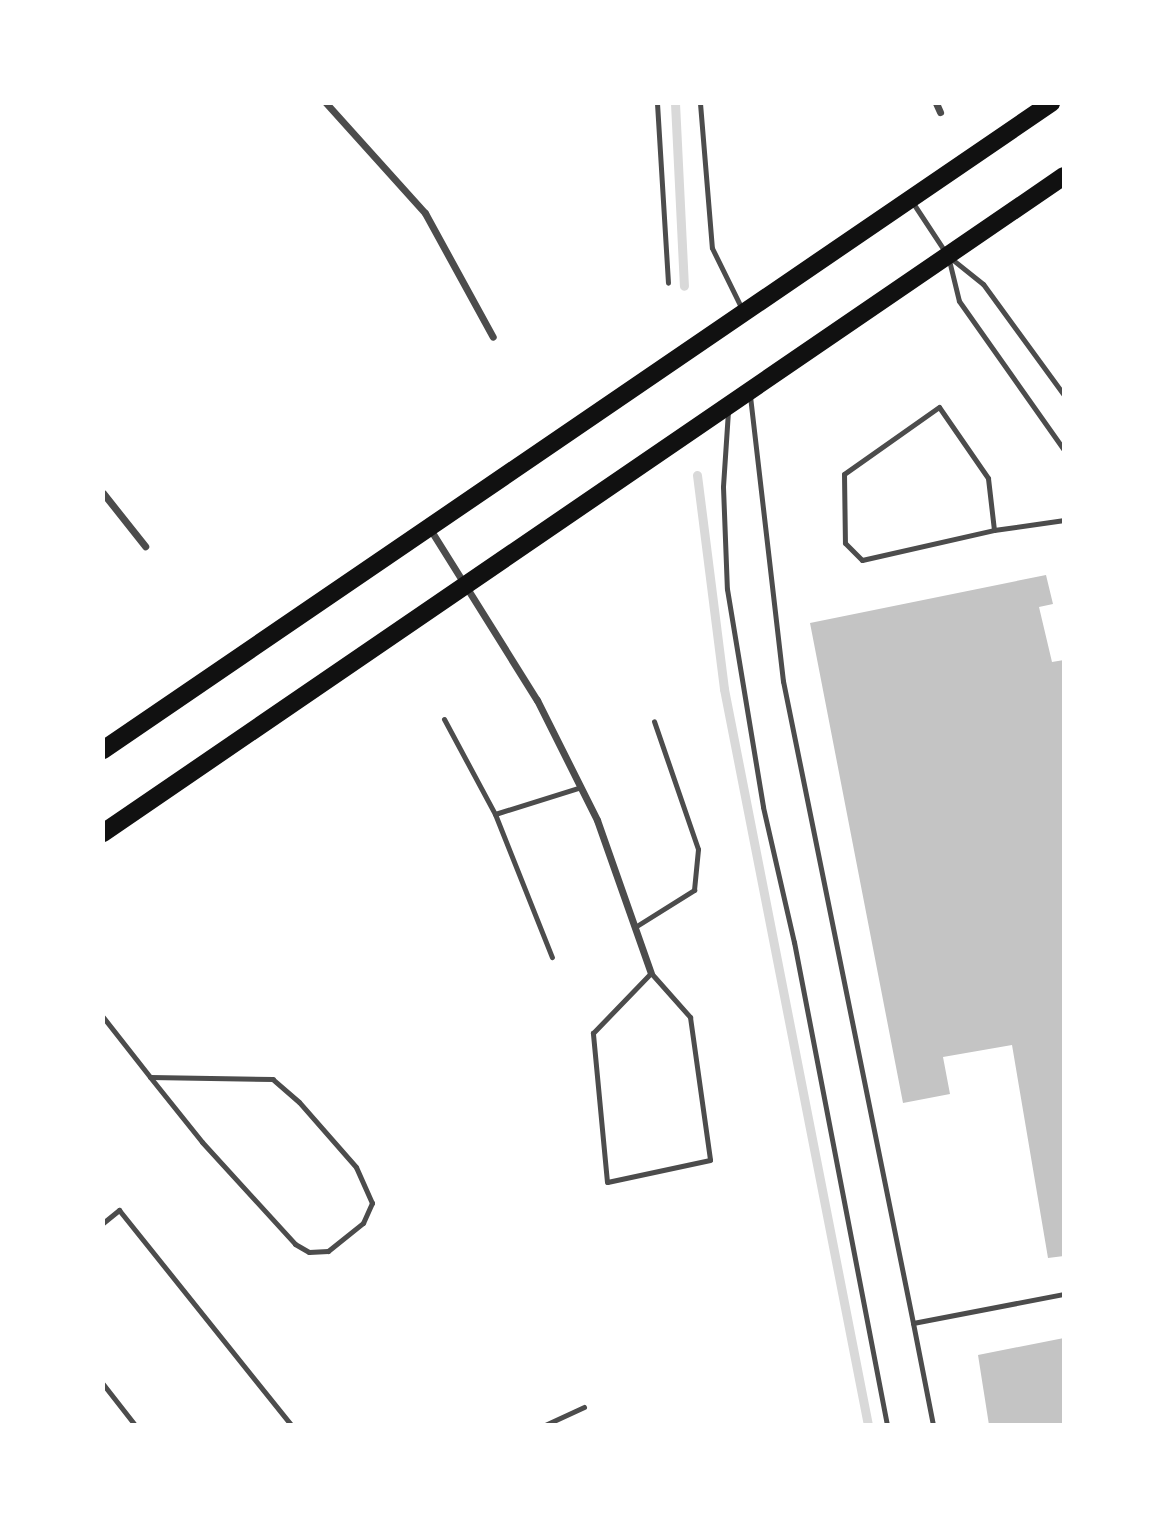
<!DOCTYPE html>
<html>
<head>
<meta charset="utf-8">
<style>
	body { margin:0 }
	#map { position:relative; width:1167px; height:1528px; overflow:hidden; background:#fff; font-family:Commissioner,sans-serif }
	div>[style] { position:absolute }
	.stream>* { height:9px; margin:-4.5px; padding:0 4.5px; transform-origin:4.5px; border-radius:4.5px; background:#d9d9d9 }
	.building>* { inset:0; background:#c4c4c4 }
	.service>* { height:5px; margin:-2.5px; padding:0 2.5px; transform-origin:2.5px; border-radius:2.5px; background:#4c4c4c }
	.minor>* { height:7px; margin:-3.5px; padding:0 3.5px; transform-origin:3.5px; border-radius:3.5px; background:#4c4c4c }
	.primary>* { height:18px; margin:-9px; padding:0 9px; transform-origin:9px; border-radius:9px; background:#111 }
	span { translate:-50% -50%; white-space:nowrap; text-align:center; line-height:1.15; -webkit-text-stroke:5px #fff; paint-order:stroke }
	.frame { position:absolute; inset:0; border:105px solid #fff; pointer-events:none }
</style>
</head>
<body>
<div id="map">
	<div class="stream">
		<div style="left:675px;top:103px;width:183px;rotate:87.2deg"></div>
		<div style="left:697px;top:475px;width:216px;rotate:82.8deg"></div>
		<div style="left:724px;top:689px;width:750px;rotate:78.93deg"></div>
	</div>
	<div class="building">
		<div style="clip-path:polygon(1046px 575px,1053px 604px,1039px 607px,1052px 662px,1064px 660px,1064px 1256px,1048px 1258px,1012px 1045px,943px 1057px,950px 1094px,903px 1103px,810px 623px)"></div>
		<div style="clip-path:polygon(1064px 1338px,1064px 1425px,989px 1425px,978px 1355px)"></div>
	</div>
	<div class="service">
		<div style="left:657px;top:103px;width:180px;rotate:86.5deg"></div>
		<div style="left:700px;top:103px;width:145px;rotate:85.3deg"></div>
		<div style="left:712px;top:248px;width:70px;rotate:63.8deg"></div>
		<div style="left:913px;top:203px;width:60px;rotate:56.6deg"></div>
		<div style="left:1064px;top:395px;width:137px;rotate:-126.1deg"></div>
		<div style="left:983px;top:284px;width:45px;rotate:-141.3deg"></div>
		<div style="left:948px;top:256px;width:46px;rotate:76.3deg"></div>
		<div style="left:959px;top:301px;width:182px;rotate:54.8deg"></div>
		<div style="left:750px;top:396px;width:287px;rotate:83.4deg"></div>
		<div style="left:783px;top:681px;width:655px;rotate:78.55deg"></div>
		<div style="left:913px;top:1323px;width:154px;rotate:-10.9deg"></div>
		<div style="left:728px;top:411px;width:76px;rotate:93.8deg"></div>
		<div style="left:723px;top:487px;width:102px;rotate:87.8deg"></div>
		<div style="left:727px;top:589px;width:221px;rotate:80.6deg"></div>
		<div style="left:763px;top:807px;width:139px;rotate:77.1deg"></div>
		<div style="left:794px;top:942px;width:492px;rotate:79.1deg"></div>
		<div style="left:994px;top:530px;width:52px;rotate:-96.6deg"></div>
		<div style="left:988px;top:478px;width:86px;rotate:-124.6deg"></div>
		<div style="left:939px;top:407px;width:116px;rotate:144.8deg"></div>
		<div style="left:844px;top:474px;width:69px;rotate:89.2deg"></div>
		<div style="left:845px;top:543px;width:24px;rotate:45deg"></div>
		<div style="left:862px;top:560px;width:135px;rotate:-12.8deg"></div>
		<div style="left:994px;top:530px;width:71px;rotate:-8.1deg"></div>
		<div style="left:444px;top:719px;width:108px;rotate:61.8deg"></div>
		<div style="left:495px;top:814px;width:154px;rotate:68.3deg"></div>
		<div style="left:495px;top:814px;width:90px;rotate:-17.4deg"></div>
		<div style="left:635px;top:927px;width:70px;rotate:-32.1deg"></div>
		<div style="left:694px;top:890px;width:41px;rotate:-84.4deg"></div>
		<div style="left:698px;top:849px;width:135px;rotate:-109deg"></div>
		<div style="left:651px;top:973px;width:59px;rotate:48.4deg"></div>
		<div style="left:690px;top:1017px;width:144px;rotate:82deg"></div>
		<div style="left:710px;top:1160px;width:105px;rotate:167.9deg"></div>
		<div style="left:607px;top:1182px;width:150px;rotate:-95.4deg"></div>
		<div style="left:593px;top:1033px;width:83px;rotate:-46deg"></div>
		<div style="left:103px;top:1017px;width:76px;rotate:51.9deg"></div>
		<div style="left:150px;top:1077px;width:83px;rotate:51.3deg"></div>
		<div style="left:202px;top:1142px;width:138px;rotate:47.6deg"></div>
		<div style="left:295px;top:1244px;width:16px;rotate:30deg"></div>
		<div style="left:309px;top:1252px;width:19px;rotate:-3deg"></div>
		<div style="left:328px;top:1251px;width:45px;rotate:-38.7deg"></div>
		<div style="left:363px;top:1223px;width:22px;rotate:-66deg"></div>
		<div style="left:372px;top:1203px;width:39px;rotate:-114deg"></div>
		<div style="left:356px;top:1167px;width:86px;rotate:-131.2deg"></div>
		<div style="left:299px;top:1102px;width:35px;rotate:-139deg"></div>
		<div style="left:273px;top:1079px;width:123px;rotate:-179.1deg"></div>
		<div style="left:103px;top:1223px;width:21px;rotate:-39deg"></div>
		<div style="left:119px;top:1210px;width:275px;rotate:51.3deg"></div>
		<div style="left:913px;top:1323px;width:104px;rotate:78.9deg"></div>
		<div style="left:103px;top:1384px;width:52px;rotate:52deg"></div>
		<div style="left:545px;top:1425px;width:43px;rotate:-24.8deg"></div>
	</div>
	<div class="minor">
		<div style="left:326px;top:103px;width:148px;rotate:48deg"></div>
		<div style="left:425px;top:213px;width:141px;rotate:61.3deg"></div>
		<div style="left:936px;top:103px;width:10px;rotate:66deg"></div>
		<div style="left:103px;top:493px;width:68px;rotate:51.6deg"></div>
		<div style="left:430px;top:529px;width:202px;rotate:58deg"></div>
		<div style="left:537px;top:700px;width:134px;rotate:63.4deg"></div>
		<div style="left:597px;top:820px;width:162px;rotate:70.6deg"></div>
	</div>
	<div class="primary">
		<div style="left:103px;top:750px;width:1148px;rotate:-34.31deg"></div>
		<div style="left:103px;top:833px;width:1164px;rotate:-34.36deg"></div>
	</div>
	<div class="frame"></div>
</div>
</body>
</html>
